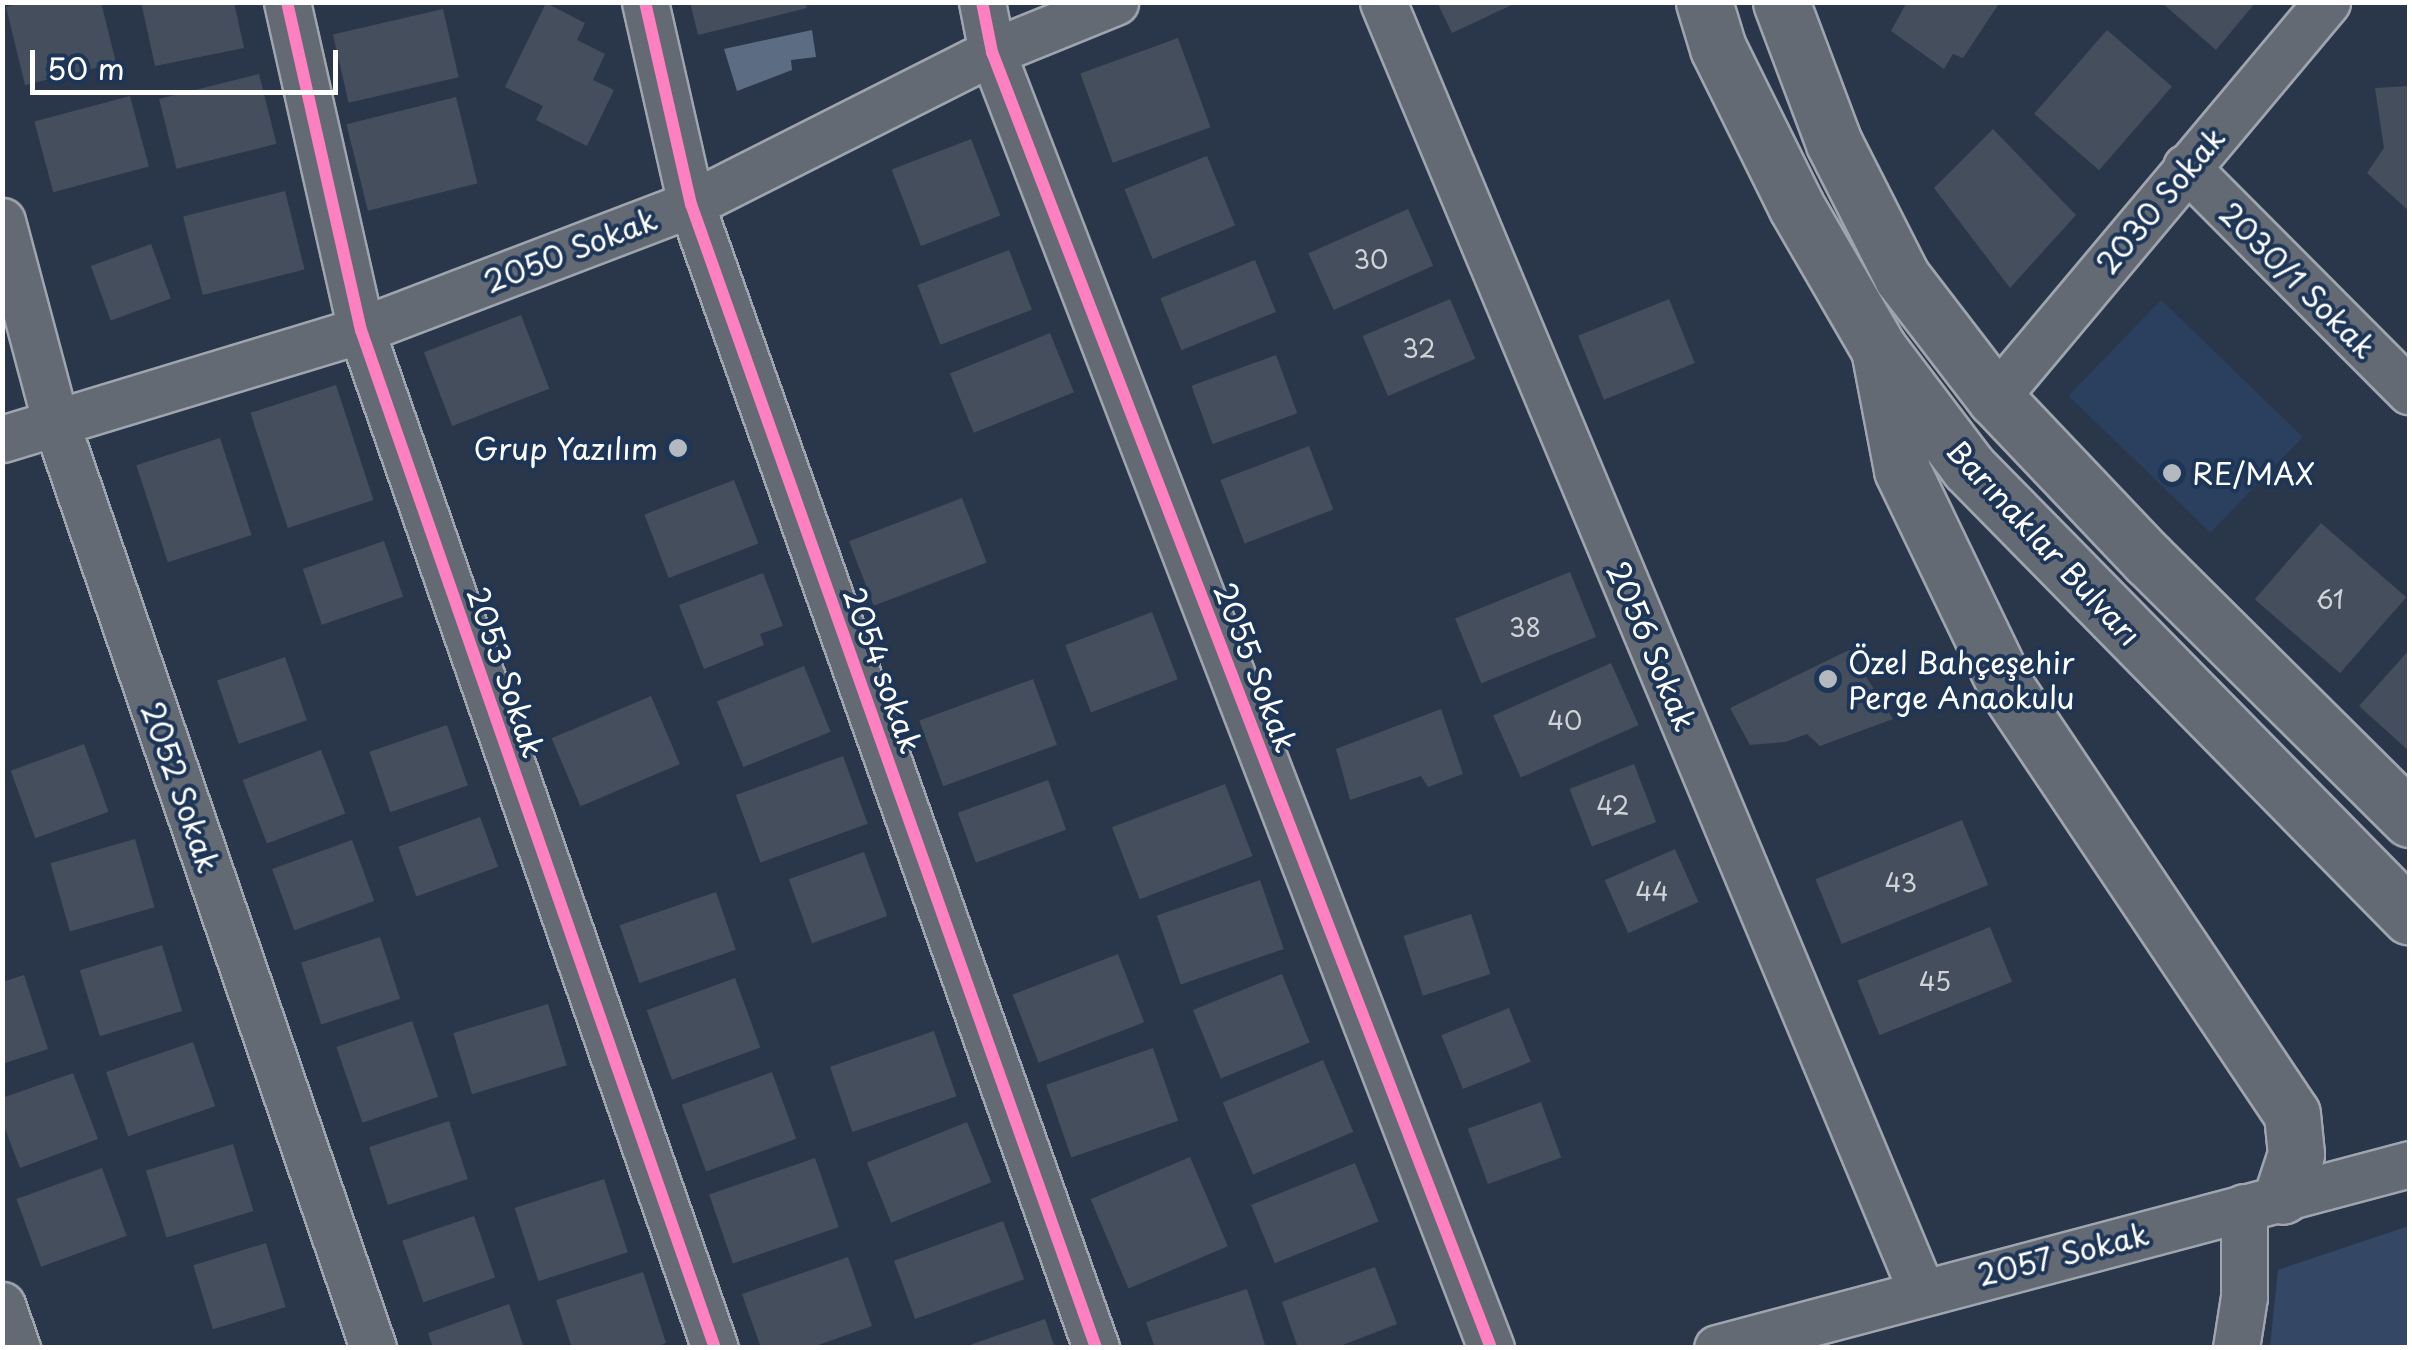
<!DOCTYPE html>
<html>
<head>
<meta charset="utf-8">
<style>
	body { margin:0 }
	#map { position:relative; width:2412px; height:1350px; overflow:hidden; background:#2a374a; font-family:"Playpen Sans",sans-serif }
	div>[style] { position:absolute }
	.built>* { inset:0; background:#2a405e; transform-origin:0 0 }
	.green>* { inset:0; background:#344865 }
	.water>* { inset:0; background:#5c6d83 }
	.building>* { inset:0; background:#444e5c; transform-origin:0 0 }
	.roads { filter:drop-shadow(2px 0 #9fa5ae) drop-shadow(-2px 0 #9fa5ae) drop-shadow(0 2px #9fa5ae) drop-shadow(0 -2px #9fa5ae) }
	.street>* { height:45px; margin:-22.5px; padding:0 22.5px; transform-origin:22.5px; border-radius:22.5px; background:#636a74 }
	.secondary>* { height:55px; margin:-27.5px; padding:0 27.5px; transform-origin:27.5px; border-radius:27.5px; background:#636a74 }
	.primary>* { height:55px; margin:-27.5px; padding:0 27.5px; transform-origin:27.5px; border-radius:27.5px; background:#636a74 }
	.cycleway>* { height:12px; margin:-6px; padding:0 6px; transform-origin:6px; border-radius:6px; background:#ff80c0 }
	.dots>* { width:28px; height:28px; translate:-50% -50%; box-sizing:border-box; border:5px solid #1d3557; border-radius:50% }
	span { translate:-50% -50%; white-space:nowrap; text-align:center; line-height:1.15; -webkit-text-stroke:8px #1d3557; paint-order:stroke }
	.number-label { font-size:25px; color:#d0d3d6 }
	.number-label span { -webkit-text-stroke-width:0 }
	.street-label { font-size:30px; color:#fff }
	.poi-label { font-size:30px; color:#fff }
	.right { translate:-100% -50%; text-align:right }
	.left { translate:0 -50%; text-align:left }
	.frame { position:absolute; inset:0; border:5px solid #fff; pointer-events:none }
	.scale { position:absolute; left:30px; top:50px; width:308px; height:45px; box-sizing:border-box; border:5px solid #fff; border-top:0; padding-left:12px; font-size:30px; line-height:35px; white-space:nowrap; color:#fff; -webkit-text-stroke:8px #1d3557; paint-order:stroke }
</style>
</head>
<body>
<div id="map">
	<div class="built">
		<div style="left:2161px;top:300px;width:197px;height:133px;rotate:44deg"></div>
	</div>
	<div class="green">
		<div style="clip-path:polygon(2409px 1226px,2409px 1347px,2270px 1347px,2278px 1270px)"></div>
	</div>
	<div class="water">
		<div style="clip-path:polygon(812px 30px,816px 57px,791px 60px,792px 70px,737px 91px,724px 49px)"></div>
	</div>
	<div class="building">
		<div style="clip-path:polygon(24px 2px,101px 2px,116px 63px,25px 85px,6px 7px)"></div>
		<div style="clip-path:polygon(141px 2px,234px 2px,244px 48px,155px 66px)"></div>
		<div style="clip-path:polygon(690px 2px,805px 2px,807px 8px,698px 35px)"></div>
		<div style="clip-path:polygon(1437px 2px,1518px 2px,1452px 33px)"></div>
		<div style="clip-path:polygon(1907px 2px,2000px 2px,1963px 58px,1953px 54px,1944px 69px,1891px 31px)"></div>
		<div style="clip-path:polygon(2161px 2px,2256px 2px,2216px 50px)"></div>
		<div style="clip-path:polygon(546px 3px,585px 23px,577px 40px,605px 54px,593px 80px,614px 90px,587px 146px,536px 120px,543px 106px,505px 87px)"></div>
		<div style="left:443px;top:9px;width:70px;height:113px;rotate:77deg"></div>
		<div style="left:2107px;top:30px;width:86px;height:111px;rotate:41deg"></div>
		<div style="left:1178px;top:38px;width:95px;height:104px;rotate:70deg"></div>
		<div style="left:259px;top:74px;width:72px;height:103px;rotate:76deg"></div>
		<div style="clip-path:polygon(2410px 86px,2410px 212px,2367px 173px,2384px 148px,2375px 88px)"></div>
		<div style="left:130px;top:96px;width:73px;height:99px;rotate:75deg"></div>
		<div style="left:456px;top:97px;width:89px;height:113px;rotate:76deg"></div>
		<div style="clip-path:polygon(1993px 129px,2076px 215px,2010px 288px,1934px 188px)"></div>
		<div style="left:971px;top:139px;width:82px;height:85px;rotate:69deg"></div>
		<div style="left:1207px;top:156px;width:75px;height:89px;rotate:68deg"></div>
		<div style="left:285px;top:191px;width:81px;height:105px;rotate:76deg"></div>
		<div style="left:1408px;top:209px;width:62px;height:109px;rotate:66deg"></div>
		<div style="left:151px;top:244px;width:58px;height:64px;rotate:70deg"></div>
		<div style="left:1009px;top:250px;width:64px;height:98px;rotate:69deg"></div>
		<div style="left:1255px;top:260px;width:56px;height:102px;rotate:68deg"></div>
		<div style="left:1450px;top:299px;width:65px;height:95px;rotate:67deg"></div>
		<div style="left:1669px;top:299px;width:69px;height:98px;rotate:68deg"></div>
		<div style="left:521px;top:315px;width:79px;height:104px;rotate:69deg"></div>
		<div style="left:1050px;top:333px;width:64px;height:108px;rotate:68deg"></div>
		<div style="left:1276px;top:355px;width:62px;height:90px;rotate:70deg"></div>
		<div style="left:336px;top:385px;width:121px;height:90px;rotate:72deg"></div>
		<div style="left:220px;top:438px;width:102px;height:88px;rotate:72deg"></div>
		<div style="left:1309px;top:446px;width:68px;height:95px;rotate:69deg"></div>
		<div style="left:734px;top:480px;width:68px;height:96px;rotate:69deg"></div>
		<div style="left:962px;top:498px;width:69px;height:121px;rotate:69deg"></div>
		<div style="left:2321px;top:523px;width:113px;height:101px;rotate:41deg"></div>
		<div style="left:384px;top:541px;width:59px;height:86px;rotate:71deg"></div>
		<div style="left:1570px;top:572px;width:70px;height:124px;rotate:68deg"></div>
		<div style="clip-path:polygon(763px 573px,783px 626px,760px 634px,764px 645px,704px 669px,679px 605px)"></div>
		<div style="left:1152px;top:612px;width:72px;height:93px;rotate:69deg"></div>
		<div style="clip-path:polygon(2410px 649px,2410px 752px,2359px 706px)"></div>
		<div style="clip-path:polygon(1849px 650px,1893px 719px,1820px 746px,1807px 734px,1785px 742px,1750px 745px,1730px 708px)"></div>
		<div style="left:285px;top:657px;width:67px;height:72px;rotate:71deg"></div>
		<div style="left:1611px;top:663px;width:68px;height:129px;rotate:66deg"></div>
		<div style="left:804px;top:666px;width:71px;height:94px;rotate:68deg"></div>
		<div style="left:1033px;top:679px;width:70px;height:121px;rotate:70deg"></div>
		<div style="left:651px;top:696px;width:74px;height:108px;rotate:67deg"></div>
		<div style="clip-path:polygon(1441px 709px,1463px 774px,1428px 787px,1421px 776px,1350px 800px,1336px 749px)"></div>
		<div style="left:447px;top:725px;width:64px;height:82px;rotate:71deg"></div>
		<div style="left:84px;top:744px;width:72px;height:78px;rotate:70deg"></div>
		<div style="left:321px;top:750px;width:68px;height:84px;rotate:69deg"></div>
		<div style="left:843px;top:756px;width:72px;height:114px;rotate:70deg"></div>
		<div style="left:1634px;top:764px;width:62px;height:69px;rotate:69deg"></div>
		<div style="left:1048px;top:780px;width:53px;height:96px;rotate:70deg"></div>
		<div style="left:1225px;top:784px;width:77px;height:121px;rotate:69deg"></div>
		<div style="left:480px;top:817px;width:53px;height:87px;rotate:70deg"></div>
		<div style="left:1962px;top:820px;width:70px;height:158px;rotate:68deg"></div>
		<div style="left:135px;top:839px;width:71px;height:88px;rotate:74deg"></div>
		<div style="left:352px;top:840px;width:65px;height:85px;rotate:70deg"></div>
		<div style="left:1675px;top:849px;width:58px;height:77px;rotate:66deg"></div>
		<div style="left:864px;top:852px;width:68px;height:80px;rotate:70deg"></div>
		<div style="left:1260px;top:880px;width:73px;height:109px;rotate:71deg"></div>
		<div style="left:716px;top:892px;width:61px;height:102px;rotate:71deg"></div>
		<div style="left:1471px;top:914px;width:63px;height:71px;rotate:72deg"></div>
		<div style="left:1990px;top:927px;width:59px;height:143px;rotate:68deg"></div>
		<div style="left:380px;top:937px;width:65px;height:83px;rotate:72deg"></div>
		<div style="left:162px;top:945px;width:69px;height:86px;rotate:73deg"></div>
		<div style="left:1118px;top:954px;width:73px;height:113px;rotate:69deg"></div>
		<div style="left:1282px;top:974px;width:74px;height:96px;rotate:68deg"></div>
		<div style="clip-path:polygon(24px 975px,48px 1049px,2px 1064px,2px 982px)"></div>
		<div style="left:735px;top:978px;width:74px;height:94px;rotate:70deg"></div>
		<div style="left:548px;top:1004px;width:64px;height:99px;rotate:73deg"></div>
		<div style="left:1509px;top:1008px;width:58px;height:73px;rotate:68deg"></div>
		<div style="left:412px;top:1021px;width:80px;height:80px;rotate:71deg"></div>
		<div style="left:934px;top:1031px;width:69px;height:110px;rotate:71deg"></div>
		<div style="left:193px;top:1042px;width:68px;height:92px;rotate:71deg"></div>
		<div style="left:1153px;top:1048px;width:77px;height:113px;rotate:71deg"></div>
		<div style="left:1323px;top:1060px;width:78px;height:109px;rotate:67deg"></div>
		<div style="left:772px;top:1072px;width:71px;height:96px;rotate:70deg"></div>
		<div style="clip-path:polygon(73px 1073px,98px 1139px,20px 1168px,2px 1121px,2px 1098px)"></div>
		<div style="left:1541px;top:1102px;width:59px;height:78px;rotate:70deg"></div>
		<div style="left:449px;top:1121px;width:61px;height:84px;rotate:72deg"></div>
		<div style="left:967px;top:1122px;width:65px;height:108px;rotate:68deg"></div>
		<div style="left:233px;top:1144px;width:70px;height:91px;rotate:73deg"></div>
		<div style="left:1190px;top:1157px;width:97px;height:108px;rotate:67deg"></div>
		<div style="left:815px;top:1158px;width:73px;height:112px;rotate:71deg"></div>
		<div style="left:1355px;top:1163px;width:63px;height:112px;rotate:68deg"></div>
		<div style="left:102px;top:1168px;width:72px;height:91px;rotate:70deg"></div>
		<div style="left:604px;top:1179px;width:77px;height:94px;rotate:72deg"></div>
		<div style="left:474px;top:1216px;width:65px;height:76px;rotate:71deg"></div>
		<div style="left:1003px;top:1221px;width:62px;height:116px;rotate:70deg"></div>
		<div style="left:266px;top:1243px;width:67px;height:76px;rotate:73deg"></div>
		<div style="clip-path:polygon(848px 1257px,872px 1326px,810px 1348px,761px 1348px,742px 1294px)"></div>
		<div style="clip-path:polygon(1375px 1267px,1397px 1324px,1335px 1348px,1298px 1348px,1282px 1302px)"></div>
		<div style="clip-path:polygon(643px 1272px,666px 1343px,652px 1348px,572px 1348px,556px 1300px)"></div>
		<div style="clip-path:polygon(1247px 1289px,1266px 1348px,1155px 1348px,1146px 1322px)"></div>
		<div style="clip-path:polygon(509px 1304px,524px 1348px,433px 1348px,428px 1333px)"></div>
		<div style="clip-path:polygon(1045px 1319px,1055px 1348px,964px 1348px,964px 1347px)"></div>
	</div>
	<div class="roads">
		<div class="street">
			<div style="left:287px;top:2px;width:336px;rotate:77.3deg"></div>
			<div style="left:361px;top:330px;width:1078px;rotate:70.83deg"></div>
			<div style="left:645px;top:2px;width:207px;rotate:77.2deg"></div>
			<div style="left:691px;top:204px;width:1214px;rotate:70.5deg"></div>
			<div style="left:982px;top:2px;width:51px;rotate:78.7deg"></div>
			<div style="left:992px;top:52px;width:1389px;rotate:68.94deg"></div>
			<div style="left:1383px;top:2px;width:1396px;rotate:67.33deg"></div>
			<div style="left:2186px;top:167px;width:317px;rotate:45.1deg"></div>
			<div style="left:2px;top:221px;width:206px;rotate:75.1deg"></div>
			<div style="left:55px;top:420px;width:981px;rotate:71.08deg"></div>
			<div style="left:1995px;top:398px;width:517px;rotate:-50.02deg"></div>
			<div style="left:2px;top:439px;width:375px;rotate:-16.9deg"></div>
			<div style="left:361px;top:330px;width:353px;rotate:-20.9deg"></div>
			<div style="left:691px;top:204px;width:337px;rotate:-26.8deg"></div>
			<div style="left:992px;top:52px;width:133px;rotate:-22.1deg"></div>
			<div style="left:2px;top:1305px;width:46px;rotate:70.8deg"></div>
			<div style="left:1717px;top:1348px;width:717px;rotate:-14.87deg"></div>
			<div style="left:2236px;top:1348px;width:52px;rotate:-81.1deg"></div>
			<div style="left:2244px;top:1297px;width:90px;rotate:-90deg"></div>
		</div>
		<div class="secondary">
			<div style="left:1879px;top:349px;width:123px;rotate:79.2deg"></div>
			<div style="left:1902px;top:470px;width:244px;rotate:64.3deg"></div>
			<div style="left:2008px;top:690px;width:510px;rotate:56.19deg"></div>
			<div style="left:2292px;top:1114px;width:40px;rotate:84.3deg"></div>
			<div style="left:2296px;top:1154px;width:44px;rotate:108.4deg"></div>
		</div>
		<div class="primary">
			<div style="left:1704px;top:2px;width:48px;rotate:73.1deg"></div>
			<div style="left:1718px;top:48px;width:176px;rotate:63.7deg"></div>
			<div style="left:1796px;top:206px;width:165px;rotate:59.9deg"></div>
			<div style="left:1879px;top:349px;width:149px;rotate:52.9deg"></div>
			<div style="left:1969px;top:468px;width:629px;rotate:45.52deg"></div>
			<div style="left:1781px;top:2px;width:151px;rotate:69.4deg"></div>
			<div style="left:1834px;top:143px;width:150px;rotate:63.1deg"></div>
			<div style="left:1902px;top:277px;width:153px;rotate:52.5deg"></div>
			<div style="left:1995px;top:398px;width:222px;rotate:46.5deg"></div>
			<div style="left:2148px;top:559px;width:369px;rotate:44.8deg"></div>
		</div>
	</div>
	<div class="cycleway">
		<div style="left:287px;top:2px;width:336px;rotate:77.3deg"></div>
		<div style="left:361px;top:330px;width:1078px;rotate:70.83deg"></div>
		<div style="left:645px;top:2px;width:207px;rotate:77.2deg"></div>
		<div style="left:691px;top:204px;width:1214px;rotate:70.5deg"></div>
		<div style="left:982px;top:2px;width:51px;rotate:78.7deg"></div>
		<div style="left:992px;top:52px;width:1389px;rotate:68.94deg"></div>
	</div>
	<div class="dots">
		<div style="left:678px;top:448px;background:#b4b9c0"></div>
		<div style="left:2172px;top:473px;background:#b4b9c0"></div>
		<div style="left:1828px;top:679px;background:#b4b9c0"></div>
	</div>
	<div class="number-label">
		<span style="left:1371px;top:259px">30</span>
		<span style="left:1419px;top:348px">32</span>
		<span style="left:2330px;top:599px">61</span>
		<span style="left:1525px;top:627px">38</span>
		<span style="left:1565px;top:720px">40</span>
		<span style="left:1613px;top:805px">42</span>
		<span style="left:1901px;top:882px">43</span>
		<span style="left:1652px;top:891px">44</span>
		<span style="left:1935px;top:981px">45</span>
	</div>
	<div class="street-label">
		<span style="left:2160px;top:200px;rotate:-50deg">2030 Sokak</span>
		<span style="left:570px;top:250px;rotate:-21deg">2050 Sokak</span>
		<span style="left:2298px;top:280px;rotate:45deg">2030/1 Sokak</span>
		<span style="left:2044px;top:542px;rotate:47deg">Barınaklar Bulvarı</span>
		<span style="left:1652px;top:646px;rotate:67deg">2056 Sokak</span>
		<span style="left:1256px;top:667px;rotate:69deg">2055 Sokak</span>
		<span style="left:883px;top:670px;rotate:70deg">2054 sokak</span>
		<span style="left:506px;top:672px;rotate:71deg">2053 Sokak</span>
		<span style="left:181px;top:787px;rotate:71deg">2052 Sokak</span>
		<span style="left:2063px;top:1254px;rotate:-14deg">2057 Sokak</span>
	</div>
	<div class="poi-label">
		<span class="right" style="left:658px;top:448px">Grup Yazılım</span>
		<span class="left" style="left:2192px;top:473px">RE/MAX</span>
		<span class="left" style="left:1848px;top:679px">Özel Bahçeşehir<br>Perge Anaokulu</span>
	</div>
	<div class="frame"></div>
	<div class="scale">50 m</div>
</div>
</body>
</html>
